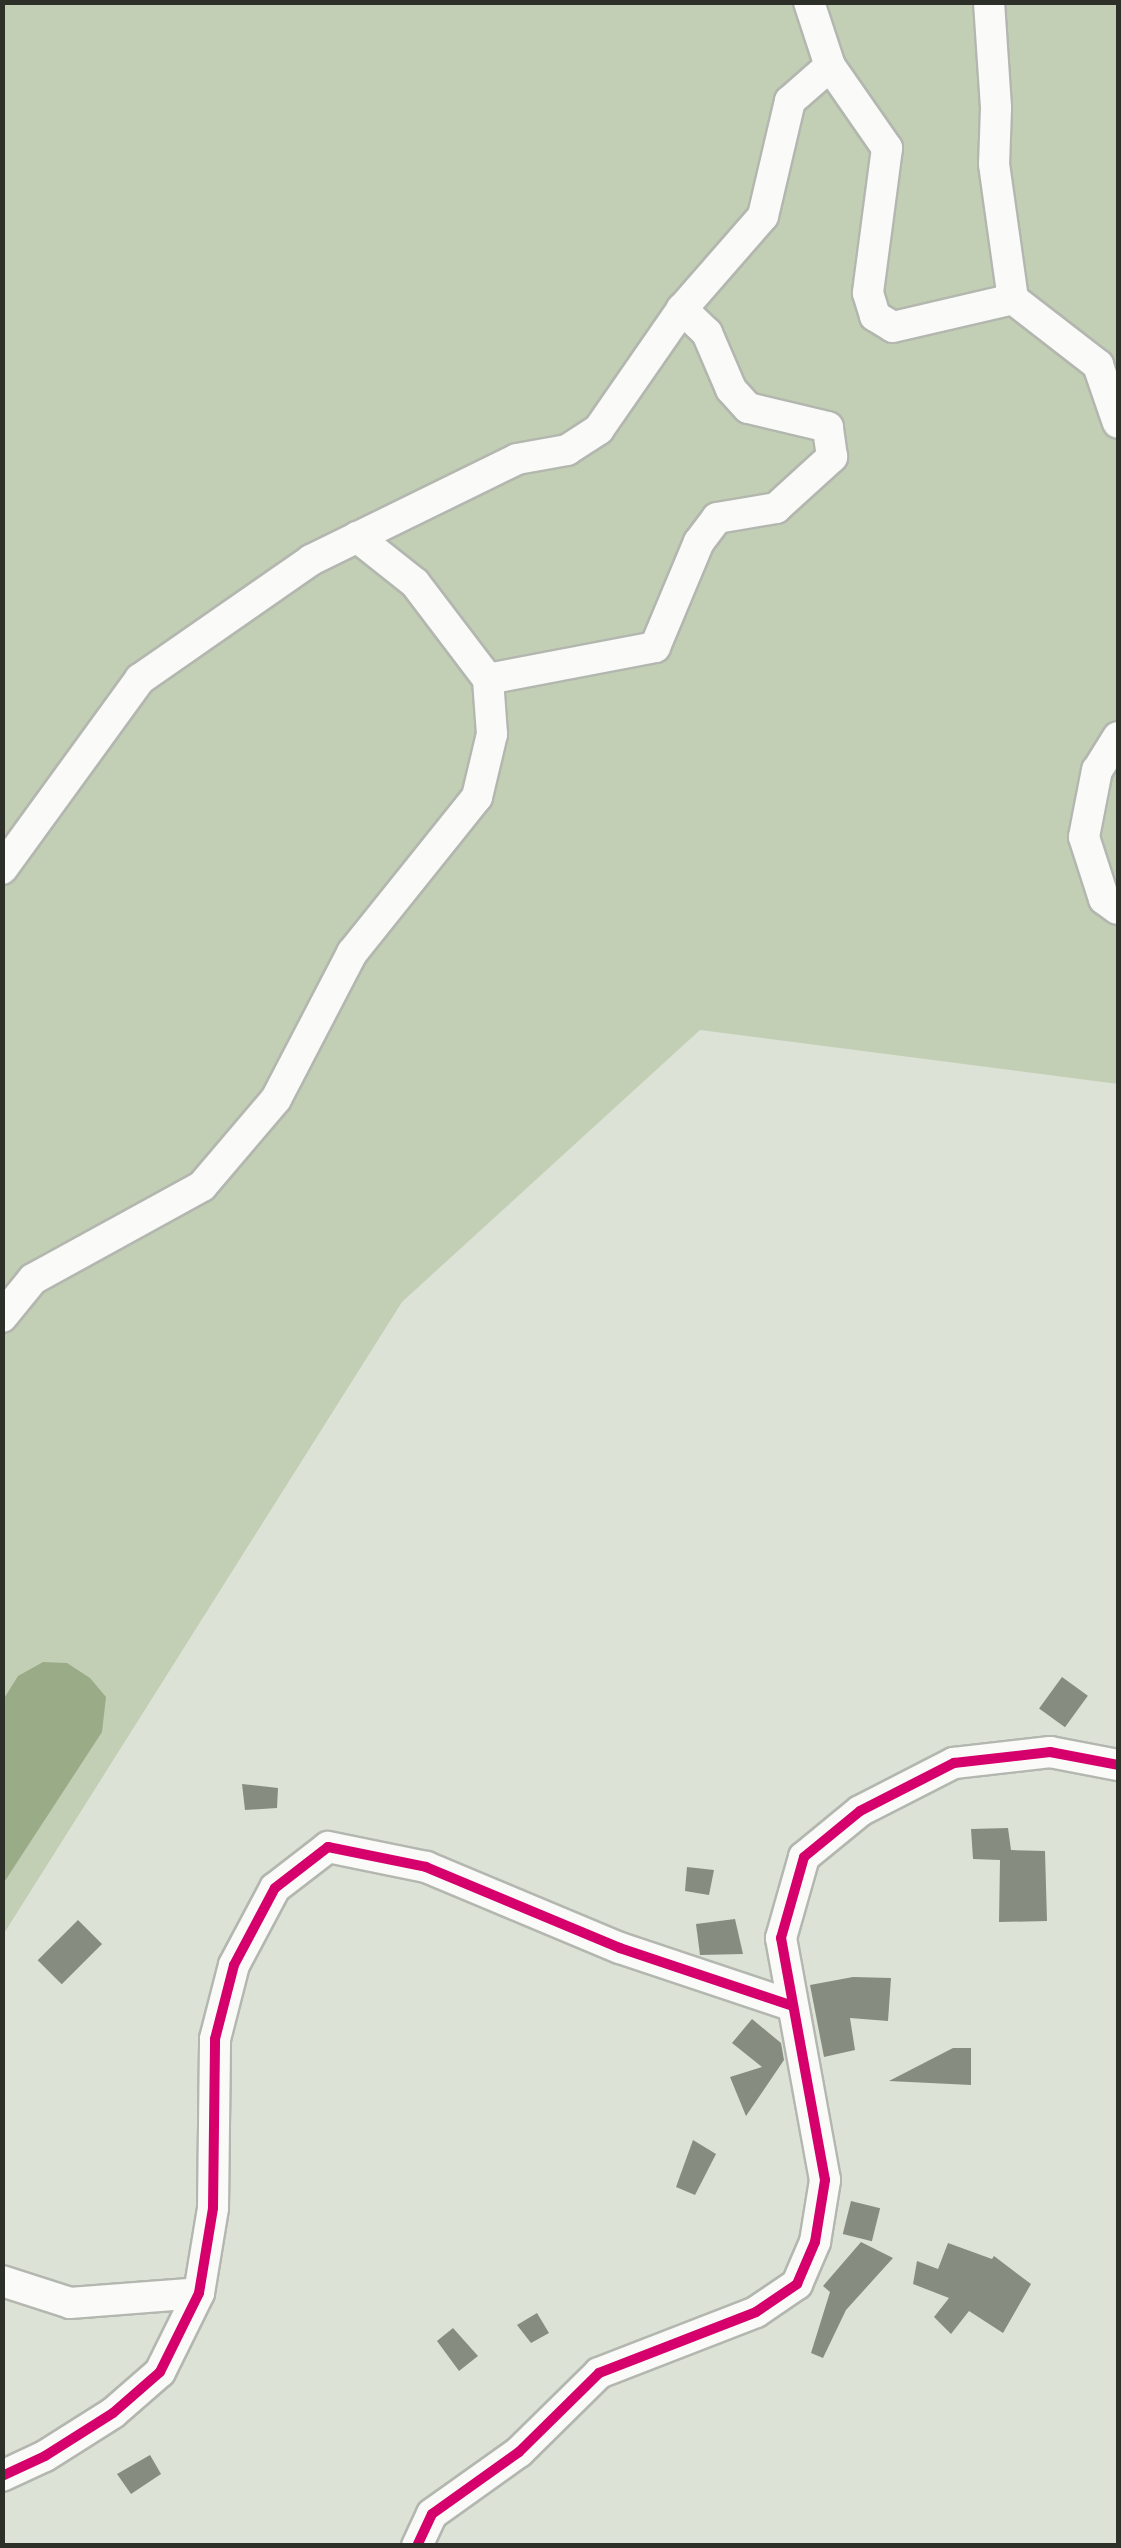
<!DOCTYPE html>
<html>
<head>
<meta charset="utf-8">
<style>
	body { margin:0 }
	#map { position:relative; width:1121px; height:2548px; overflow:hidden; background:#dde2d7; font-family:"IBM Plex Sans",sans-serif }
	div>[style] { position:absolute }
	.green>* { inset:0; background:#c3cfb5 }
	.water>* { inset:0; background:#9aab88 }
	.building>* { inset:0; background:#878c80; transform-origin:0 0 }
	.roads { filter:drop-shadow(2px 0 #b3b7af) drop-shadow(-2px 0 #b3b7af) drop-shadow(0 2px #b3b7af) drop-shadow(0 -2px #b3b7af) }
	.minor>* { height:30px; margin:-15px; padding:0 15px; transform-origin:15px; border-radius:15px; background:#fafbf9 }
	.cycleway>* { height:10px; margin:-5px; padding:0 5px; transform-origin:5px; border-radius:5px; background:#d6006c }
	span { translate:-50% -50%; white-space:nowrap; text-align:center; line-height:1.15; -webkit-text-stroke:10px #eaf4e0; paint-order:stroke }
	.frame { position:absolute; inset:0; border:5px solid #2c3029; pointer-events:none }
</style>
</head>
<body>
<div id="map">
	<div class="green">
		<div style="clip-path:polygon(3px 3px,1118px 3px,1118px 1084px,700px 1030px,402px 1302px,3px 1935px)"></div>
	</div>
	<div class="water">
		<div style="clip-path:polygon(43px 1662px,67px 1663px,90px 1678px,106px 1697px,102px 1732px,3px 1884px,3px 1700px,18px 1676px)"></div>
	</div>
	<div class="building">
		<div style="left:1062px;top:1677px;width:32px;height:39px;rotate:36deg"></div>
		<div style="clip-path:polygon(242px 1784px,278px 1788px,277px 1808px,245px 1810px)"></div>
		<div style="clip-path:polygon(1008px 1828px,1011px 1850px,1045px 1851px,1047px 1921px,999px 1922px,1000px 1860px,973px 1859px,971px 1829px)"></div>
		<div style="clip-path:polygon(687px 1867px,714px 1870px,709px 1895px,685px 1891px)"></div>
		<div style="clip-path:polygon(735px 1919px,743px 1954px,700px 1955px,696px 1924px)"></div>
		<div style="left:78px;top:1920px;width:34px;height:57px;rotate:45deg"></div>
		<div style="clip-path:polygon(853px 1977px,891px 1978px,888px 2021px,850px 2018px,855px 2050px,824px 2057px,810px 1985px)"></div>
		<div style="clip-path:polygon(752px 2019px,781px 2043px,784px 2060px,746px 2116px,730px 2077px,762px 2067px,732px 2043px)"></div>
		<div style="clip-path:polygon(953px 2048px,971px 2048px,971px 2085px,889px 2081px)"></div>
		<div style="clip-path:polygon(693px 2140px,716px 2154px,695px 2195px,676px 2187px)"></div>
		<div style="left:851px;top:2201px;width:30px;height:34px;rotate:14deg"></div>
		<div style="clip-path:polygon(861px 2242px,893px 2258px,846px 2310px,823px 2358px,811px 2353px,830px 2292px,823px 2286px)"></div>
		<div style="clip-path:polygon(948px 2243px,992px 2259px,994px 2256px,1031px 2284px,1003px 2333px,969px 2311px,951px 2334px,934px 2317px,949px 2298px,913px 2284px,917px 2261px,938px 2269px)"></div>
		<div style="clip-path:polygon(537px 2313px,549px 2333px,531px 2343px,517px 2325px)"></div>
		<div style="clip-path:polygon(453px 2328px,478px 2356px,459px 2371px,437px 2341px)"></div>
		<div style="clip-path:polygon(150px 2455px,161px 2474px,131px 2494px,117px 2474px)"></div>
	</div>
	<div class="roads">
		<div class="minor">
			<div style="left:989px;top:2px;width:106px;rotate:86.2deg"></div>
			<div style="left:996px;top:108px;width:56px;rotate:92deg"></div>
			<div style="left:994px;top:164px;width:136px;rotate:82deg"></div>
			<div style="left:830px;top:66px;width:100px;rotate:55.2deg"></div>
			<div style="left:887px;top:148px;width:146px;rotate:97.5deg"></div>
			<div style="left:868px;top:293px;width:24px;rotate:73deg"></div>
			<div style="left:875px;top:316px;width:21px;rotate:31deg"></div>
			<div style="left:893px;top:327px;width:123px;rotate:-13.1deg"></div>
			<div style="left:1013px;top:299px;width:108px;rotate:37.8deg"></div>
			<div style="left:1098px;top:365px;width:61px;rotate:71deg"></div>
			<div style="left:357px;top:537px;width:74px;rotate:38.4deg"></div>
			<div style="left:415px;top:583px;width:121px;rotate:52.8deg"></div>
			<div style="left:488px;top:679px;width:170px;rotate:-10.8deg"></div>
			<div style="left:655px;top:647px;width:114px;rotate:-67.3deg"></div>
			<div style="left:699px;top:542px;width:30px;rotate:-53deg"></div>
			<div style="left:717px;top:518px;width:60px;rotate:-9.6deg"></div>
			<div style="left:776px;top:508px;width:76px;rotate:-42.3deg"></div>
			<div style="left:832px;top:457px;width:30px;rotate:-98deg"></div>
			<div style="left:828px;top:427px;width:82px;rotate:-166.6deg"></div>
			<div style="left:748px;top:408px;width:25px;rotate:-132deg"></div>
			<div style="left:731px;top:389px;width:61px;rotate:-113.2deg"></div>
			<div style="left:707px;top:333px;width:35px;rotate:-136deg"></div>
			<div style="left:1118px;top:737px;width:39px;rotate:122deg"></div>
			<div style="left:1097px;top:770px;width:68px;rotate:101deg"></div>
			<div style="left:1084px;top:837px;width:65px;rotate:72.1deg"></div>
			<div style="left:1104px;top:899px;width:17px;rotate:36deg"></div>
			<div style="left:2px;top:869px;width:235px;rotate:-54deg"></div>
			<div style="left:140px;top:679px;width:208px;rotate:-34.8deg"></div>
			<div style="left:311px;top:560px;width:229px;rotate:-26.1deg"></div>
			<div style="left:517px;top:459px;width:51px;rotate:-10.2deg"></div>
			<div style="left:567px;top:450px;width:38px;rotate:-33deg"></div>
			<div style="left:599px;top:429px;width:146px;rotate:-55.3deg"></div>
			<div style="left:682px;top:309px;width:123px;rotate:-48.9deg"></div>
			<div style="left:763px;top:216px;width:118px;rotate:-76.8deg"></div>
			<div style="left:790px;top:101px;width:53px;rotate:-41.2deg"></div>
			<div style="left:830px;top:66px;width:67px;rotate:-108.2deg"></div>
			<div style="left:2px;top:1317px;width:49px;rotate:-50.8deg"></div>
			<div style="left:33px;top:1279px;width:193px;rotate:-28.8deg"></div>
			<div style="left:202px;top:1186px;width:114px;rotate:-49.6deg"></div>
			<div style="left:276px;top:1099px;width:165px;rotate:-62.5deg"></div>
			<div style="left:352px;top:953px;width:200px;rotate:-51.3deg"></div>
			<div style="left:477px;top:797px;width:65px;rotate:-76.6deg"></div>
			<div style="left:492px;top:734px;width:55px;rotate:-94.2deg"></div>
			<div style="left:2px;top:2281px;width:71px;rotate:17.9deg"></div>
			<div style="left:70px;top:2303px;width:129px;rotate:-4.4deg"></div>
			<div style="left:2px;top:2476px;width:47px;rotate:-24.9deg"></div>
			<div style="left:45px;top:2456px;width:80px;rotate:-32.3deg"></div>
			<div style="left:113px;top:2413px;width:62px;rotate:-41.1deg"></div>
			<div style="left:160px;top:2372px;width:88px;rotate:-63.7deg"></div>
			<div style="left:199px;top:2293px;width:86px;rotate:-80.6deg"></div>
			<div style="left:213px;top:2208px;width:169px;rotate:-89.3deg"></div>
			<div style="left:215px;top:2039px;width:76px;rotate:-75.6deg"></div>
			<div style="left:234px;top:1965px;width:87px;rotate:-62deg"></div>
			<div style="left:275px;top:1888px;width:67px;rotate:-37.7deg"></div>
			<div style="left:328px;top:1847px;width:100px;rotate:11.5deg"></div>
			<div style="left:426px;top:1867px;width:210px;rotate:22.7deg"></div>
			<div style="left:620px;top:1948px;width:179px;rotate:18.5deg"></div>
			<div style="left:417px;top:2546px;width:35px;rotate:-65deg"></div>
			<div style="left:432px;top:2514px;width:107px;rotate:-35.5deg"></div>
			<div style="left:519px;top:2452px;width:112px;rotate:-44.6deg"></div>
			<div style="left:599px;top:2373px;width:168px;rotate:-21.2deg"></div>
			<div style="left:756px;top:2312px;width:50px;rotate:-34.3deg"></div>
			<div style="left:797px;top:2284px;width:46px;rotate:-66.8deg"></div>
			<div style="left:815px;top:2242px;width:63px;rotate:-80.8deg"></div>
			<div style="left:825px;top:2180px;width:246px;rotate:-100.3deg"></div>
			<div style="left:781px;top:1938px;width:84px;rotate:-74.1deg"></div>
			<div style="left:804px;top:1857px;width:72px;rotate:-39.4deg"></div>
			<div style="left:860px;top:1811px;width:106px;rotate:-27.1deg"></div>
			<div style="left:954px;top:1763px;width:97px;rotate:-6.5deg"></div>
			<div style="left:1050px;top:1752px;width:69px;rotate:10.8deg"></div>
		</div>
	</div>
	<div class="cycleway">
		<div style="left:2px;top:2476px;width:47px;rotate:-24.9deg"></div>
		<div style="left:45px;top:2456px;width:80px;rotate:-32.3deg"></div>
		<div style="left:113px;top:2413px;width:62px;rotate:-41.1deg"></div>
		<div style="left:160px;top:2372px;width:88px;rotate:-63.7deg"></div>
		<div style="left:199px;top:2293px;width:86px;rotate:-80.6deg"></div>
		<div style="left:213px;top:2208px;width:169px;rotate:-89.3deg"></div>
		<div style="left:215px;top:2039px;width:76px;rotate:-75.6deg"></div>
		<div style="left:234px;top:1965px;width:87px;rotate:-62deg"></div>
		<div style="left:275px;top:1888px;width:67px;rotate:-37.7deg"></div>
		<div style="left:328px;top:1847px;width:100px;rotate:11.5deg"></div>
		<div style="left:426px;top:1867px;width:210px;rotate:22.7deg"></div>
		<div style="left:620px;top:1948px;width:179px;rotate:18.5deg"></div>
		<div style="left:417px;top:2546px;width:35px;rotate:-65deg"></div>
		<div style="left:432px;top:2514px;width:107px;rotate:-35.5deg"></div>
		<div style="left:519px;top:2452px;width:112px;rotate:-44.6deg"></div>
		<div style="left:599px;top:2373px;width:168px;rotate:-21.2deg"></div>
		<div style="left:756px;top:2312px;width:50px;rotate:-34.3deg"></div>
		<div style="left:797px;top:2284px;width:46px;rotate:-66.8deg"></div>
		<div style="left:815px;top:2242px;width:63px;rotate:-80.8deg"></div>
		<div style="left:825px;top:2180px;width:246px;rotate:-100.3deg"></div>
		<div style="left:781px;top:1938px;width:84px;rotate:-74.1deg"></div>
		<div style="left:804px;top:1857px;width:72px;rotate:-39.4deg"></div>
		<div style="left:860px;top:1811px;width:106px;rotate:-27.1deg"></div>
		<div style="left:954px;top:1763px;width:97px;rotate:-6.5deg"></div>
		<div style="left:1050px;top:1752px;width:69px;rotate:10.8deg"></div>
	</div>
	<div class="frame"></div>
</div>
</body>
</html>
